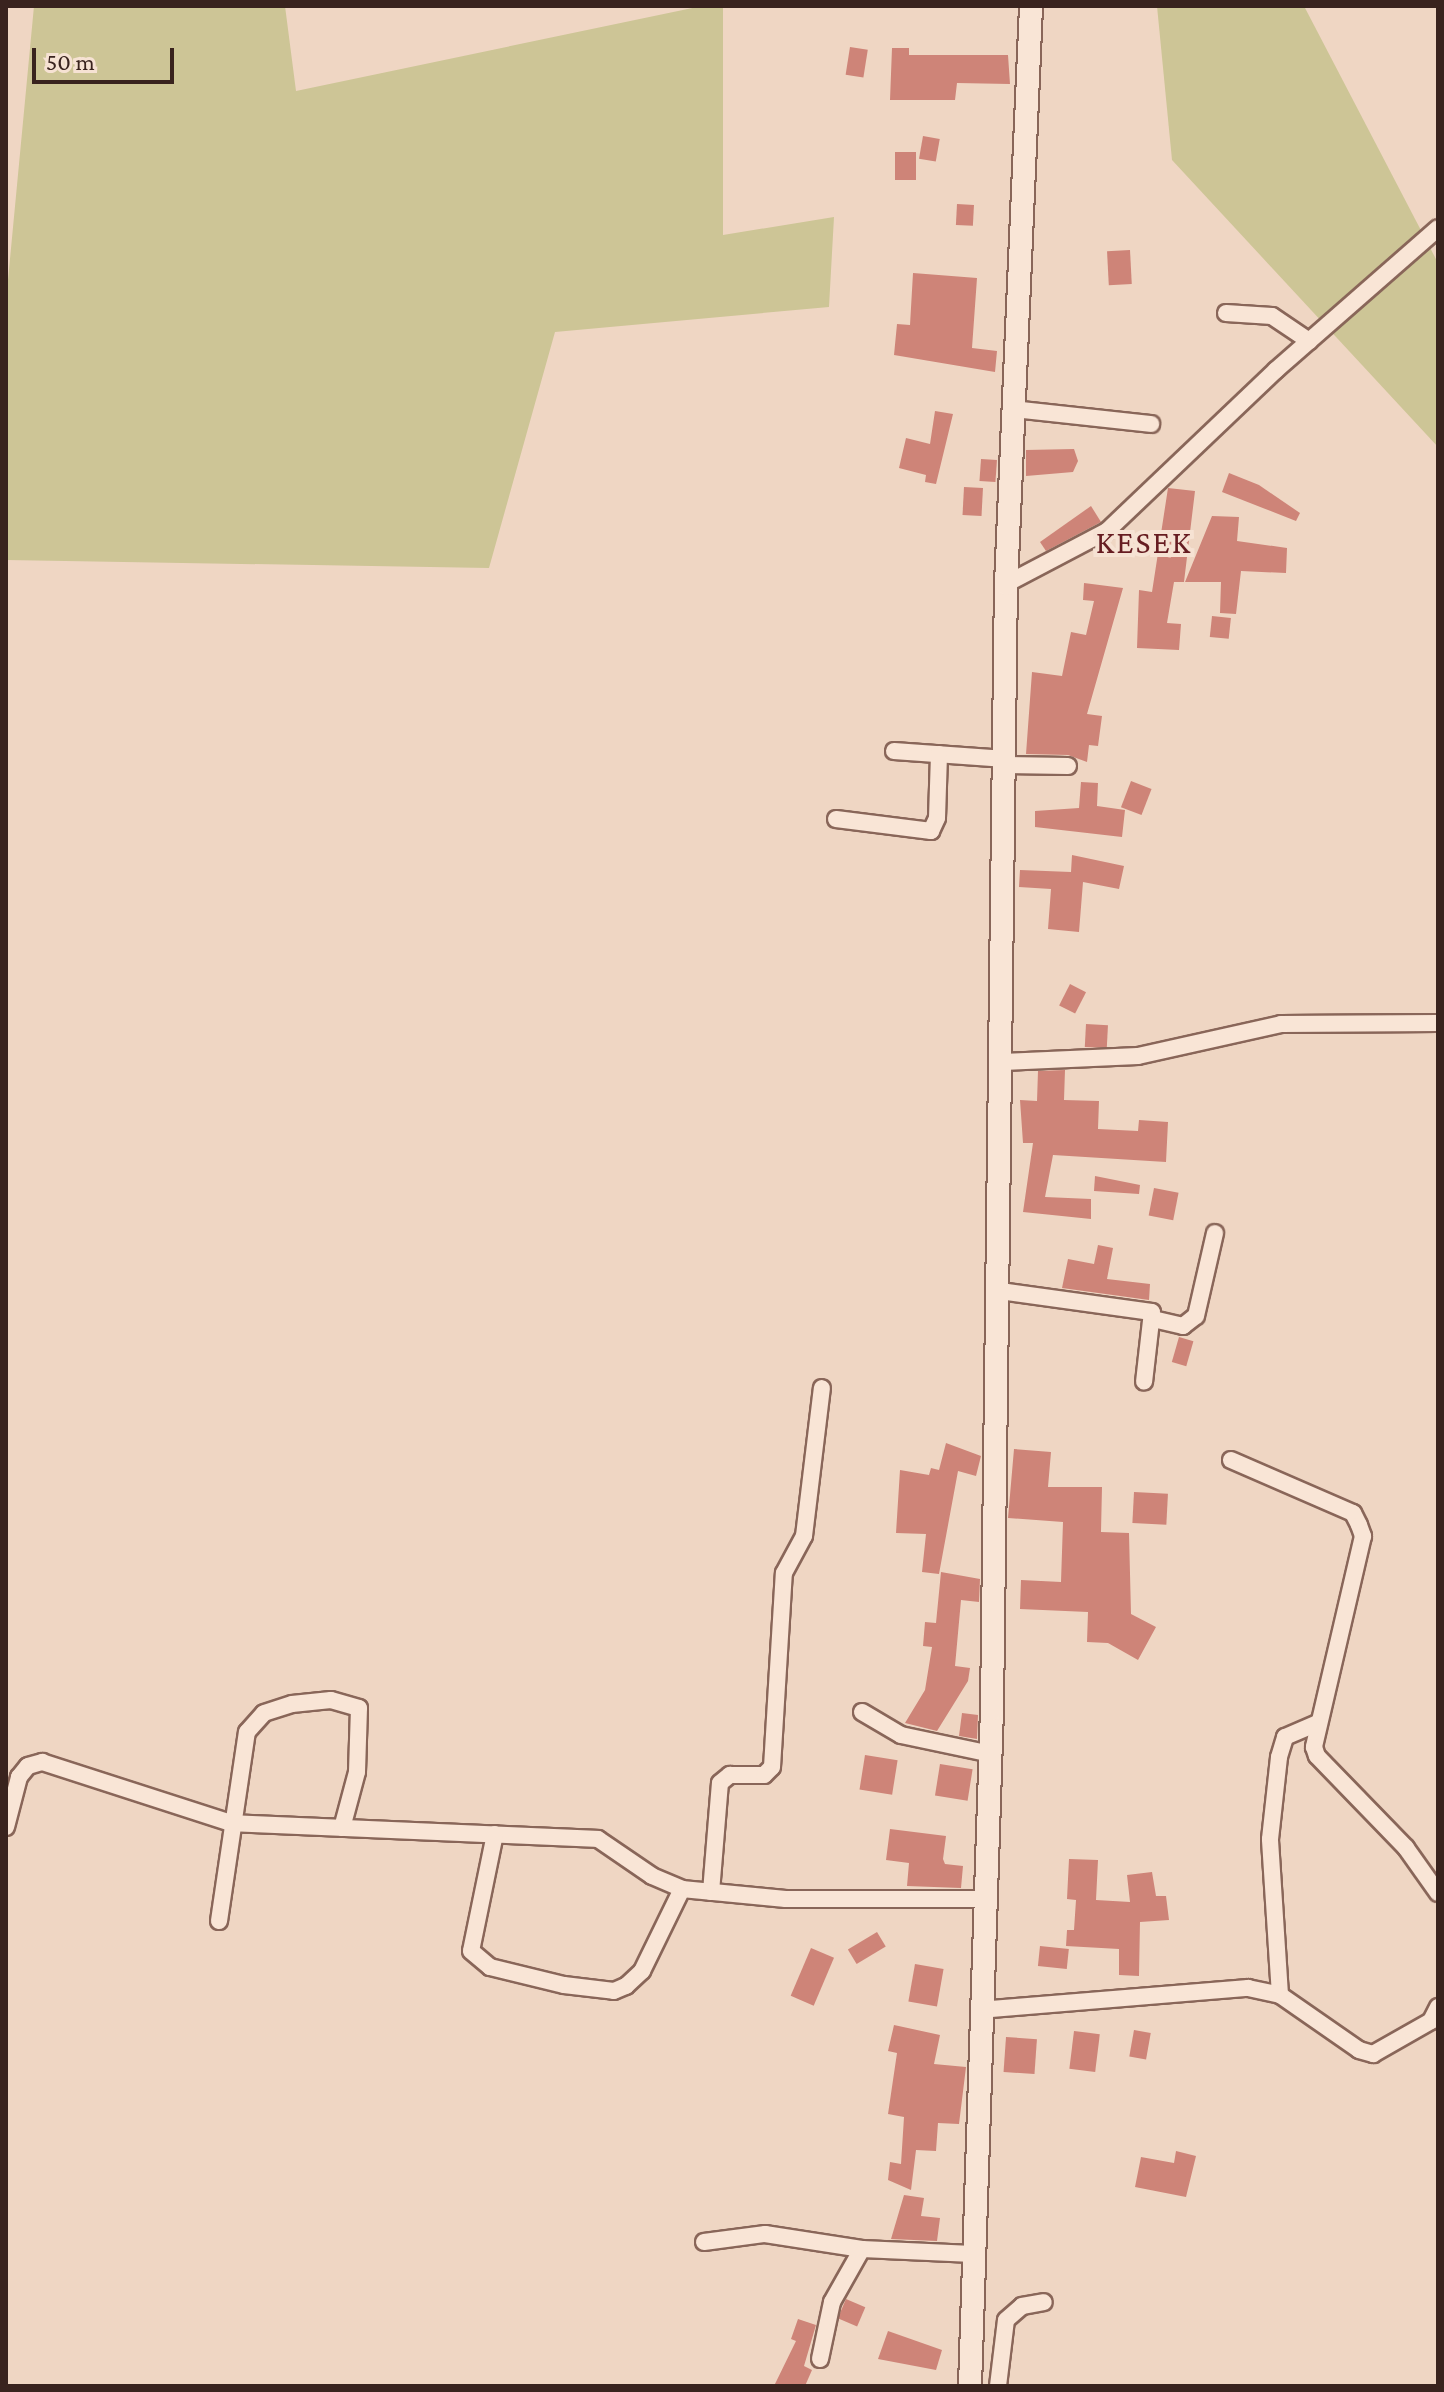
<!DOCTYPE html>
<html>
<head>
<meta charset="utf-8">
<style>
	body { margin:0 }
	#map { position:relative; width:1444px; height:2392px; overflow:hidden; background:#efd6c3; font-family:"Crimson Pro",serif }
	div>[style] { position:absolute }
	.green>* { inset:0; background:#cdc596 }
	.building>* { inset:0; background:#ce8478; transform-origin:0 0 }
	.roads { filter:drop-shadow(2px 0 #896659) drop-shadow(-2px 0 #896659) drop-shadow(0 2px #896659) drop-shadow(0 -2px #896659) }
	.minor>* { height:16px; margin:-8px; padding:0 8px; transform-origin:8px; border-radius:8px; background:#f9e5d6 }
	.secondary>* { height:22px; margin:-11px; padding:0 11px; transform-origin:11px; border-radius:11px; background:#f9e5d6 }
	span { translate:-50% -50%; white-space:nowrap; text-align:center; line-height:1.15; -webkit-text-stroke:8px #f6e2d3; paint-order:stroke }
	.quarter-label { font-size:32px; color:#661c21; letter-spacing:2px }
	.frame { position:absolute; inset:0; border:8px solid #39231e; pointer-events:none }
	.scale { position:absolute; left:32px; top:48px; width:142px; height:36px; box-sizing:border-box; border:4px solid #39231e; border-top:0; padding-left:10px; font-size:24px; line-height:28px; white-space:nowrap; color:#39231e; -webkit-text-stroke:6px #f6e2d3; paint-order:stroke }
</style>
</head>
<body>
<div id="map">
	<div class="green">
		<div style="clip-path:polygon(34px 6px,285px 6px,296px 91px,702px 6px,723px 6px,723px 235px,834px 217px,829px 307px,555px 332px,489px 568px,6px 560px,6px 301px)"></div>
		<div style="clip-path:polygon(1157px 6px,1304px 6px,1438px 263px,1438px 447px,1172px 160px)"></div>
	</div>
	<div class="building">
		<div style="left:850px;top:47px;width:18px;height:28px;rotate:9deg"></div>
		<div style="clip-path:polygon(892px 48px,909px 48px,909px 55px,1008px 55px,1010px 84px,957px 83px,955px 100px,890px 100px)"></div>
		<div style="left:923px;top:136px;width:17px;height:23px;rotate:10deg"></div>
		<div style="left:895px;top:152px;width:21px;height:28px"></div>
		<div style="left:957px;top:204px;width:17px;height:21px;rotate:3deg"></div>
		<div style="left:1130px;top:250px;width:34px;height:23px;rotate:87deg"></div>
		<div style="clip-path:polygon(913px 273px,977px 278px,972px 348px,997px 351px,995px 372px,894px 355px,897px 324px,910px 325px)"></div>
		<div style="clip-path:polygon(935px 411px,953px 414px,936px 484px,925px 482px,926px 475px,899px 468px,906px 438px,930px 444px)"></div>
		<div style="clip-path:polygon(1074px 449px,1078px 461px,1073px 472px,1026px 476px,1026px 450px)"></div>
		<div style="left:981px;top:459px;width:16px;height:22px;rotate:4deg"></div>
		<div style="clip-path:polygon(1229px 473px,1259px 485px,1300px 513px,1296px 521px,1222px 492px)"></div>
		<div style="left:964px;top:487px;width:19px;height:28px;rotate:3deg"></div>
		<div style="clip-path:polygon(1168px 488px,1195px 491px,1184px 582px,1174px 582px,1167px 623px,1181px 624px,1179px 650px,1137px 648px,1139px 590px,1152px 592px)"></div>
		<div style="clip-path:polygon(1091px 506px,1101px 522px,1046px 551px,1040px 542px)"></div>
		<div style="clip-path:polygon(1212px 516px,1239px 517px,1237px 541px,1287px 548px,1286px 573px,1241px 571px,1236px 614px,1220px 613px,1221px 582px,1185px 582px)"></div>
		<div style="clip-path:polygon(1084px 583px,1123px 588px,1087px 714px,1102px 716px,1098px 746px,1089px 745px,1087px 762px,1068px 755px,1026px 754px,1032px 672px,1062px 676px,1071px 632px,1086px 635px,1094px 601px,1083px 600px)"></div>
		<div style="left:1212px;top:616px;width:19px;height:21px;rotate:6deg"></div>
		<div style="left:1131px;top:781px;width:22px;height:28px;rotate:21deg"></div>
		<div style="clip-path:polygon(1081px 782px,1098px 783px,1097px 806px,1125px 810px,1122px 837px,1035px 827px,1035px 811px,1079px 808px)"></div>
		<div style="clip-path:polygon(1072px 855px,1124px 866px,1119px 889px,1083px 882px,1079px 932px,1048px 929px,1051px 889px,1019px 887px,1020px 870px,1071px 872px)"></div>
		<div style="left:1070px;top:984px;width:18px;height:24px;rotate:27deg"></div>
		<div style="left:1086px;top:1024px;width:22px;height:23px;rotate:3deg"></div>
		<div style="clip-path:polygon(1065px 1070px,1064px 1100px,1099px 1101px,1098px 1129px,1138px 1131px,1139px 1120px,1168px 1122px,1166px 1162px,1053px 1155px,1045px 1197px,1091px 1199px,1091px 1219px,1023px 1212px,1033px 1143px,1023px 1143px,1020px 1100px,1037px 1101px,1038px 1071px)"></div>
		<div style="clip-path:polygon(1095px 1176px,1140px 1185px,1139px 1194px,1094px 1191px)"></div>
		<div style="left:1154px;top:1188px;width:25px;height:28px;rotate:11deg"></div>
		<div style="clip-path:polygon(1098px 1245px,1113px 1248px,1107px 1279px,1150px 1284px,1149px 1300px,1062px 1288px,1068px 1259px,1094px 1264px)"></div>
		<div style="left:1179px;top:1337px;width:15px;height:26px;rotate:16deg"></div>
		<div style="clip-path:polygon(946px 1443px,981px 1456px,976px 1476px,958px 1471px,939px 1574px,922px 1572px,926px 1534px,896px 1533px,900px 1470px,929px 1475px,931px 1468px,939px 1470px)"></div>
		<div style="clip-path:polygon(1014px 1449px,1051px 1452px,1048px 1487px,1102px 1487px,1101px 1532px,1129px 1533px,1131px 1614px,1156px 1627px,1138px 1660px,1108px 1643px,1087px 1642px,1088px 1612px,1020px 1609px,1021px 1580px,1061px 1582px,1063px 1522px,1008px 1518px)"></div>
		<div style="left:1134px;top:1492px;width:34px;height:31px;rotate:3deg"></div>
		<div style="clip-path:polygon(941px 1572px,980px 1579px,979px 1602px,961px 1600px,955px 1666px,970px 1668px,968px 1681px,937px 1731px,905px 1723px,925px 1690px,932px 1647px,923px 1646px,925px 1622px,936px 1623px)"></div>
		<div style="clip-path:polygon(962px 1713px,978px 1715px,977px 1739px,959px 1736px)"></div>
		<div style="left:865px;top:1755px;width:33px;height:35px;rotate:9deg"></div>
		<div style="left:940px;top:1764px;width:33px;height:32px;rotate:9deg"></div>
		<div style="clip-path:polygon(890px 1829px,946px 1836px,943px 1859px,945px 1864px,963px 1866px,961px 1888px,907px 1886px,909px 1863px,886px 1860px)"></div>
		<div style="clip-path:polygon(1069px 1859px,1098px 1860px,1096px 1900px,1130px 1902px,1127px 1875px,1152px 1872px,1156px 1896px,1166px 1896px,1169px 1920px,1140px 1922px,1139px 1976px,1119px 1975px,1119px 1949px,1066px 1946px,1067px 1930px,1074px 1930px,1076px 1900px,1067px 1899px)"></div>
		<div style="left:877px;top:1932px;width:17px;height:34px;rotate:59deg"></div>
		<div style="left:1040px;top:1946px;width:29px;height:20px;rotate:6deg"></div>
		<div style="left:811px;top:1948px;width:25px;height:52px;rotate:23deg"></div>
		<div style="left:915px;top:1964px;width:29px;height:38px;rotate:10deg"></div>
		<div style="clip-path:polygon(894px 2025px,940px 2035px,934px 2064px,966px 2067px,959px 2124px,938px 2123px,936px 2151px,916px 2150px,911px 2190px,888px 2180px,890px 2162px,901px 2164px,904px 2117px,888px 2114px,897px 2053px,888px 2051px)"></div>
		<div style="left:1134px;top:2030px;width:17px;height:27px;rotate:10deg"></div>
		<div style="left:1074px;top:2031px;width:26px;height:38px;rotate:7deg"></div>
		<div style="left:1006px;top:2037px;width:31px;height:35px;rotate:4deg"></div>
		<div style="clip-path:polygon(1176px 2151px,1196px 2156px,1186px 2197px,1135px 2187px,1141px 2157px,1174px 2163px)"></div>
		<div style="clip-path:polygon(904px 2195px,924px 2198px,921px 2216px,940px 2218px,937px 2241px,891px 2239px)"></div>
		<div style="left:846px;top:2299px;width:21px;height:21px;rotate:23deg"></div>
		<div style="clip-path:polygon(798px 2319px,816px 2325px,804px 2366px,812px 2370px,805px 2386px,774px 2386px,796px 2341px,791px 2339px)"></div>
		<div style="clip-path:polygon(888px 2331px,942px 2350px,936px 2370px,878px 2359px)"></div>
	</div>
	<div class="roads">
		<div class="minor">
			<div style="left:1226px;top:313px;width:46px;rotate:3.7deg"></div>
			<div style="left:1272px;top:316px;width:45px;rotate:34deg"></div>
			<div style="left:1013px;top:409px;width:139px;rotate:6.2deg"></div>
			<div style="left:1006px;top:584px;width:114px;rotate:-27.7deg"></div>
			<div style="left:1107px;top:531px;width:233px;rotate:-43.6deg"></div>
			<div style="left:1276px;top:370px;width:215px;rotate:-41.2deg"></div>
			<div style="left:894px;top:751px;width:112px;rotate:4.1deg"></div>
			<div style="left:1006px;top:765px;width:62px;rotate:0.9deg"></div>
			<div style="left:836px;top:819px;width:96px;rotate:7.2deg"></div>
			<div style="left:931px;top:831px;width:14px;rotate:-65deg"></div>
			<div style="left:937px;top:818px;width:64px;rotate:-88.2deg"></div>
			<div style="left:1003px;top:1062px;width:135px;rotate:-2.5deg"></div>
			<div style="left:1138px;top:1056px;width:147px;rotate:-12.6deg"></div>
			<div style="left:1281px;top:1024px;width:157px;rotate:-0.4deg"></div>
			<div style="left:1000px;top:1291px;width:153px;rotate:7.9deg"></div>
			<div style="left:1152px;top:1312px;width:70px;rotate:96.5deg"></div>
			<div style="left:1153px;top:1319px;width:31px;rotate:13deg"></div>
			<div style="left:1183px;top:1326px;width:16px;rotate:-38deg"></div>
			<div style="left:1196px;top:1316px;width:85px;rotate:-77.1deg"></div>
			<div style="left:1231px;top:1460px;width:133px;rotate:23.5deg"></div>
			<div style="left:1353px;top:1513px;width:13px;rotate:63deg"></div>
			<div style="left:1359px;top:1525px;width:12px;rotate:70deg"></div>
			<div style="left:1363px;top:1536px;width:217px;rotate:103.1deg"></div>
			<div style="left:1314px;top:1747px;width:9px;rotate:72deg"></div>
			<div style="left:1317px;top:1756px;width:128px;rotate:45.9deg"></div>
			<div style="left:1406px;top:1848px;width:55px;rotate:54.6deg"></div>
			<div style="left:862px;top:1712px;width:45px;rotate:30.5deg"></div>
			<div style="left:901px;top:1735px;width:92px;rotate:11.9deg"></div>
			<div style="left:6px;top:1827px;width:52px;rotate:-75.4deg"></div>
			<div style="left:19px;top:1777px;width:14px;rotate:-51deg"></div>
			<div style="left:28px;top:1766px;width:15px;rotate:-16deg"></div>
			<div style="left:42px;top:1762px;width:199px;rotate:17.9deg"></div>
			<div style="left:231px;top:1823px;width:367px;rotate:2.5deg"></div>
			<div style="left:598px;top:1839px;width:65px;rotate:34.4deg"></div>
			<div style="left:652px;top:1876px;width:33px;rotate:23deg"></div>
			<div style="left:682px;top:1889px;width:104px;rotate:5.5deg"></div>
			<div style="left:786px;top:1899px;width:200px"></div>
			<div style="left:495px;top:1834px;width:119px;rotate:101.6deg"></div>
			<div style="left:471px;top:1951px;width:25px;rotate:40deg"></div>
			<div style="left:490px;top:1967px;width:76px;rotate:13.7deg"></div>
			<div style="left:564px;top:1985px;width:50px;rotate:6.8deg"></div>
			<div style="left:614px;top:1991px;width:13px;rotate:-23deg"></div>
			<div style="left:626px;top:1986px;width:22px;rotate:-43deg"></div>
			<div style="left:642px;top:1971px;width:91px;rotate:-64deg"></div>
			<div style="left:711px;top:1892px;width:109px;rotate:-85.3deg"></div>
			<div style="left:720px;top:1783px;width:13px;rotate:-39deg"></div>
			<div style="left:730px;top:1775px;width:34px"></div>
			<div style="left:764px;top:1775px;width:11px;rotate:-45deg"></div>
			<div style="left:772px;top:1767px;width:194px;rotate:-86.5deg"></div>
			<div style="left:784px;top:1573px;width:42px;rotate:-61.6deg"></div>
			<div style="left:804px;top:1536px;width:149px;rotate:-83.1deg"></div>
			<div style="left:219px;top:1921px;width:191px;rotate:-81.6deg"></div>
			<div style="left:247px;top:1732px;width:25px;rotate:-48deg"></div>
			<div style="left:264px;top:1713px;width:29px;rotate:-18deg"></div>
			<div style="left:292px;top:1704px;width:39px;rotate:-6deg"></div>
			<div style="left:331px;top:1700px;width:29px;rotate:16deg"></div>
			<div style="left:359px;top:1708px;width:64px;rotate:91.8deg"></div>
			<div style="left:357px;top:1772px;width:58px;rotate:105deg"></div>
			<div style="left:1280px;top:1995px;width:156px;rotate:-93.7deg"></div>
			<div style="left:1270px;top:1839px;width:82px;rotate:-83.7deg"></div>
			<div style="left:1279px;top:1757px;width:21px;rotate:-73deg"></div>
			<div style="left:1285px;top:1737px;width:34px;rotate:-23deg"></div>
			<div style="left:979px;top:2010px;width:270px;rotate:-4.7deg"></div>
			<div style="left:1248px;top:1988px;width:33px;rotate:12deg"></div>
			<div style="left:1280px;top:1995px;width:96px;rotate:34.8deg"></div>
			<div style="left:1359px;top:2050px;width:15px;rotate:16deg"></div>
			<div style="left:1373px;top:2054px;width:67px;rotate:-29.6deg"></div>
			<div style="left:1431px;top:2021px;width:16px;rotate:-63deg"></div>
			<div style="left:704px;top:2242px;width:62px;rotate:-7.5deg"></div>
			<div style="left:765px;top:2234px;width:98px;rotate:8.8deg"></div>
			<div style="left:862px;top:2249px;width:111px;rotate:2.6deg"></div>
			<div style="left:820px;top:2359px;width:58px;rotate:-78.1deg"></div>
			<div style="left:832px;top:2302px;width:61px;rotate:-60.5deg"></div>
			<div style="left:998px;top:2386px;width:66px;rotate:-83.1deg"></div>
			<div style="left:1006px;top:2320px;width:21px;rotate:-41deg"></div>
			<div style="left:1022px;top:2306px;width:22px;rotate:-10deg"></div>
		</div>
		<div class="secondary">
			<div style="left:970px;top:2386px;width:677px;rotate:-88.14deg"></div>
			<div style="left:992px;top:1709px;width:1125px;rotate:-89.29deg"></div>
			<div style="left:1006px;top:584px;width:579px;rotate:-87.52deg"></div>
		</div>
	</div>
	<div class="quarter-label">
		<span style="left:1144px;top:542px">KESEK</span>
	</div>
	<div class="frame"></div>
	<div class="scale">50 m</div>
</div>
</body>
</html>
